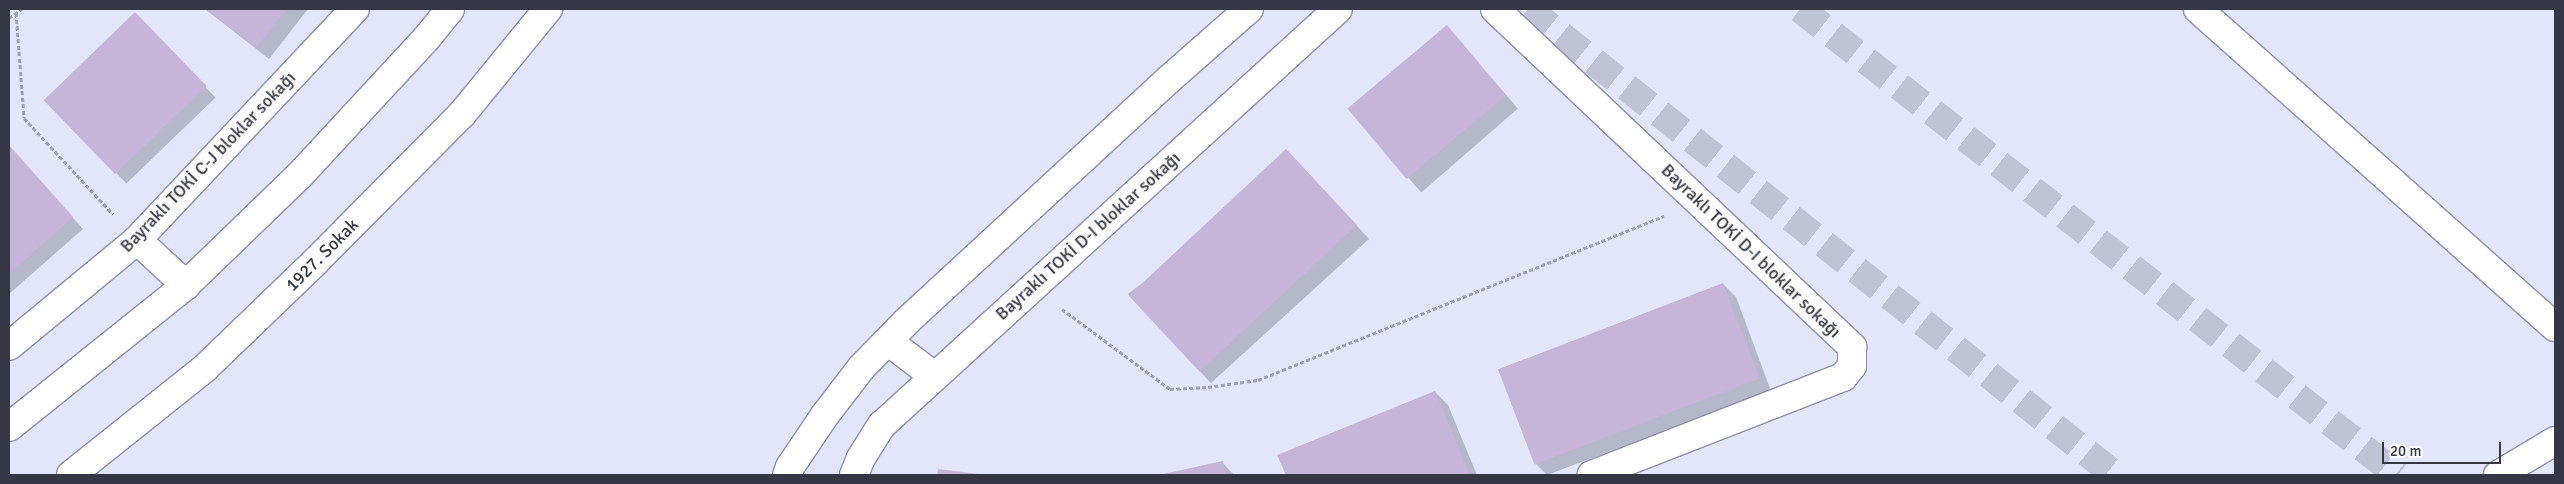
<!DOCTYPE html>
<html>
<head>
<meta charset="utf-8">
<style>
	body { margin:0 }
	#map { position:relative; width:2564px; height:484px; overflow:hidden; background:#e3e6fa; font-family:Signika,sans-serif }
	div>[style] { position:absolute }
	.shadow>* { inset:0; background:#0003; transform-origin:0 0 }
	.building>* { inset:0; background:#c6b4d9; transform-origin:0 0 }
	.motorway-tunnel>* { height:28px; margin-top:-14px; transform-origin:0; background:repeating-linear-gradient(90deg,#c0c3d6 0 28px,transparent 0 42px) }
	.path>* { height:3px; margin-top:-1.5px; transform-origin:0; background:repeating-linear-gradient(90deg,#9ea1b2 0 4px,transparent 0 6.5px) }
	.roads { filter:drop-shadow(1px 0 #8c90af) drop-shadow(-1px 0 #8c90af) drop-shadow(0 1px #8c90af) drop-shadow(0 -1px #8c90af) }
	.minor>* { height:28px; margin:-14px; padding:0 14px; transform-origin:14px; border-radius:14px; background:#fff }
	.tertiary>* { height:28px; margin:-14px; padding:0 14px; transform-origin:14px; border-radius:14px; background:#fff }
	.secondary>* { height:28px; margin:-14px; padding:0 14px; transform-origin:14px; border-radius:14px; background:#fff }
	span { translate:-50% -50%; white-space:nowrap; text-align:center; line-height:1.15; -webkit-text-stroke:4px #fff; paint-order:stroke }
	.street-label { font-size:18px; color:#353744 }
	.frame { position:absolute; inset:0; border:10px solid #353744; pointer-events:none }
	.scale { position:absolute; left:2382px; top:442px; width:119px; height:22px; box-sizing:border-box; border:2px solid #353744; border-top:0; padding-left:6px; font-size:15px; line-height:18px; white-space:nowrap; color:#353744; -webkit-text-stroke:4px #fff; paint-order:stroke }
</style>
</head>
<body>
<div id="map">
	<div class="shadow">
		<div style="clip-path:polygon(205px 9px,308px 9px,269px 59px)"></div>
		<div style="left:135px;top:14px;width:116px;height:124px;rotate:46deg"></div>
		<div style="left:1447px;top:27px;width:108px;height:128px;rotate:49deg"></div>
		<div style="clip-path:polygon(9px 147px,83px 229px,9px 294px)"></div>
		<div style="clip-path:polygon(1299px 163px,1369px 239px,1211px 383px,1128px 294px)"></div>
		<div style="clip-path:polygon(1723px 284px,1736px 297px,1771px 391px,1547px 475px,1534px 462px)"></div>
		<div style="clip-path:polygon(1435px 392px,1448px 405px,1477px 475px,1287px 475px,1279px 455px)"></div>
		<div style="clip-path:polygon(1223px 463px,1234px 475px,1165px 475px)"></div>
	</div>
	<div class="building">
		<div style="clip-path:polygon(206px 9px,287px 9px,256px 48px)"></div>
		<div style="left:135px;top:12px;width:103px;height:127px;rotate:46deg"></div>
		<div style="left:1447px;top:25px;width:92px;height:130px;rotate:50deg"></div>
		<div style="clip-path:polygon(9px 145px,73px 217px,9px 274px)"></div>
		<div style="left:1286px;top:149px;width:104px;height:215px;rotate:47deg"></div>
		<div style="left:1723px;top:283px;width:102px;height:241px;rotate:69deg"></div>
		<div style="clip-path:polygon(1435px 391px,1470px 475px,1286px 475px,1277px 455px)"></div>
		<div style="clip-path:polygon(1223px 461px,1226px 475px,1163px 475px,1163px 474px)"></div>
		<div style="clip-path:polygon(938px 469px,979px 474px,979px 475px,937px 475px)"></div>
	</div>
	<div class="motorway-tunnel">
		<div style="left:1528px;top:9px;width:749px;rotate:38.44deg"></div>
		<div style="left:1800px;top:9px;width:758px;rotate:37.93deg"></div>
	</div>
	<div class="path">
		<div style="left:16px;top:13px;width:105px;rotate:85.6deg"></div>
		<div style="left:24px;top:118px;width:131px;rotate:47.2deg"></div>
		<div style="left:9px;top:18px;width:16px;rotate:-35deg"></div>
		<div style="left:1062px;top:309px;width:134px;rotate:36.5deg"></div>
		<div style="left:1170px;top:389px;width:38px;rotate:-3deg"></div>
		<div style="left:1208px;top:387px;width:50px;rotate:-8deg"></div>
		<div style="left:1258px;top:380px;width:438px;rotate:-22deg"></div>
	</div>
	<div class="roads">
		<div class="minor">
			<div style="left:1495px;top:9px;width:492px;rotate:43.4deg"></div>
			<div style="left:1852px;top:347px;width:19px;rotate:90deg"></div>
			<div style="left:1852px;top:366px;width:14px;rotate:129deg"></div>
			<div style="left:1843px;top:377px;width:270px;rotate:158.7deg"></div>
			<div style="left:2198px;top:9px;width:478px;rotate:41.7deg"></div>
			<div style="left:137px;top:240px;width:67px;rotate:42.6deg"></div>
			<div style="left:888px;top:341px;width:58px;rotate:37.3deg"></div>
			<div style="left:9px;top:346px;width:166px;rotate:-39.6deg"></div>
			<div style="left:137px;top:240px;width:318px;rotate:-46.7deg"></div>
			<div style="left:787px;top:475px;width:9px;rotate:-69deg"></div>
			<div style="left:790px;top:467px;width:63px;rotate:-56.1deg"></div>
			<div style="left:825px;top:415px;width:59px;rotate:-52.5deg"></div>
			<div style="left:861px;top:368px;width:66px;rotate:-45.6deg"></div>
			<div style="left:907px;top:321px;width:354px;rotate:-42.7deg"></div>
			<div style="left:1167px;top:81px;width:109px;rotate:-41.3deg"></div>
			<div style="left:854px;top:475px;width:18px;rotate:-68deg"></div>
			<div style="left:861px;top:458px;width:39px;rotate:-58deg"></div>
			<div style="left:882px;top:425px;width:617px;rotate:-42.37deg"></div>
		</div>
		<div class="tertiary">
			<div style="left:9px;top:427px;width:227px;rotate:-38.7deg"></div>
			<div style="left:186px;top:285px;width:157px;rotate:-44deg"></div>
			<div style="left:299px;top:176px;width:187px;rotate:-47.2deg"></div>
			<div style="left:426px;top:39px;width:38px;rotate:-51deg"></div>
			<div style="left:71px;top:475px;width:171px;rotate:-38.6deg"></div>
			<div style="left:205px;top:368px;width:153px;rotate:-43.9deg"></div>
			<div style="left:315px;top:262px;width:209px;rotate:-45.2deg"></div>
			<div style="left:462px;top:114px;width:136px;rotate:-50.7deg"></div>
		</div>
		<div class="secondary">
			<div style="left:2498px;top:475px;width:66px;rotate:-30.8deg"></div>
		</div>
	</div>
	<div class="street-label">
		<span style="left:208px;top:162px;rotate:-46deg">Bayraklı TOKİ C-J bloklar sokağı</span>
		<span style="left:1088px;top:236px;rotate:-42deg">Bayraklı TOKİ D-I bloklar sokağı</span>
		<span style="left:1751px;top:251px;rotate:44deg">Bayraklı TOKİ D-I bloklar sokağı</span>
		<span style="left:322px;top:255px;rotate:-45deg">1927. Sokak</span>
	</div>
	<div class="frame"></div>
	<div class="scale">20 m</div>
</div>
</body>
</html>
